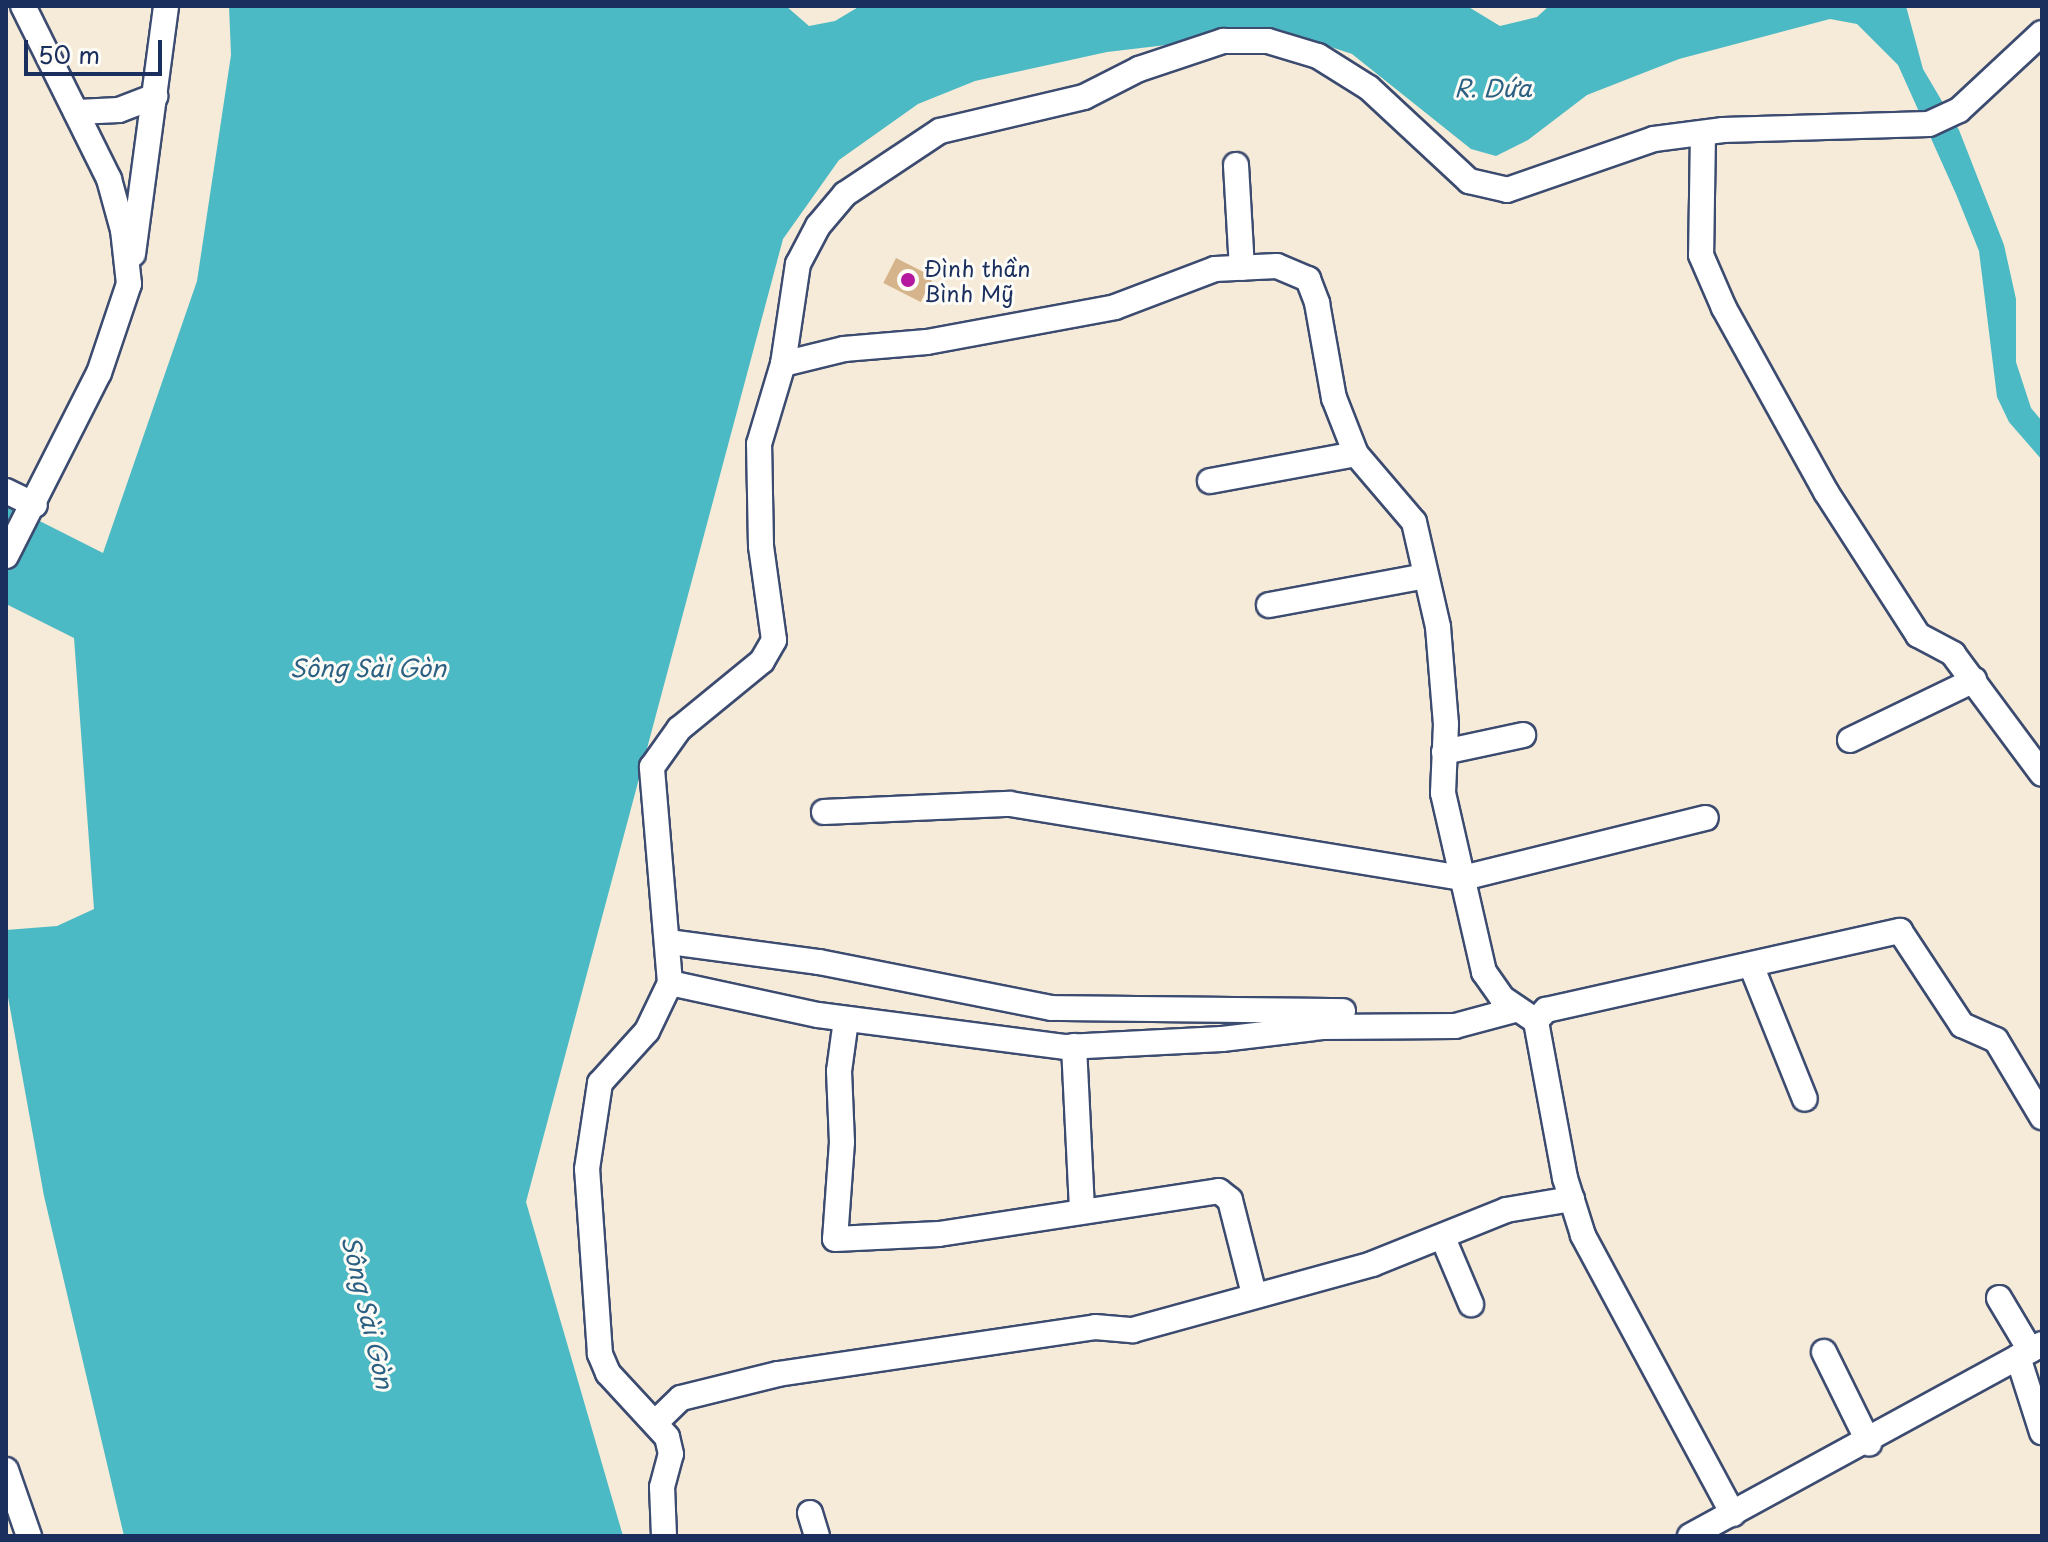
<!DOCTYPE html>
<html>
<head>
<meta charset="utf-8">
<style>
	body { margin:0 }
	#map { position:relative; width:2048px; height:1542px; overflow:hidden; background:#f6ebd8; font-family:"Playpen Sans",sans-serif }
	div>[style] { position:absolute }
	.water>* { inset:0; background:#4cbac4 }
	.building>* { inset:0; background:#d5b48b; transform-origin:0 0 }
	.roads { filter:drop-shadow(2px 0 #3c4b70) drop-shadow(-2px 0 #3c4b70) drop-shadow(0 2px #3c4b70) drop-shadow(0 -2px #3c4b70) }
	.minor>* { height:24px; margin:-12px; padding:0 12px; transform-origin:12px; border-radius:12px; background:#fff }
	.dots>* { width:22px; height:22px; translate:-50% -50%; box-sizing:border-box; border:4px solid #fdfcf7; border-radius:50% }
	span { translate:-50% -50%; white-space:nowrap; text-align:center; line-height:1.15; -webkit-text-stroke:6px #fdfcf7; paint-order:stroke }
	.poi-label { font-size:22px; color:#1b2f5e }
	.left { translate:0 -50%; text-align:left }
	.water-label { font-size:24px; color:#2c6082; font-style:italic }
	.frame { position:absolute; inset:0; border:8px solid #1b2f5e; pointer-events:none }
	.scale { position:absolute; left:24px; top:40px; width:138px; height:36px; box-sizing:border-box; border:4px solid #1b2f5e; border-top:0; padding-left:10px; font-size:24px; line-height:28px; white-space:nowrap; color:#1b2f5e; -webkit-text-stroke:6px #fdfcf7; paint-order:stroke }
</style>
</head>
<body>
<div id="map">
	<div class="water">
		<div style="clip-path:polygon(229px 6px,786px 6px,809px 26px,835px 21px,860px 6px,1467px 6px,1500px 26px,1537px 17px,1549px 6px,1906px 6px,1923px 69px,1959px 130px,2004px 245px,2016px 299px,2016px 362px,2031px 408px,2042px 421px,2042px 460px,2009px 422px,1997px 397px,1979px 251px,1956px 194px,1898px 65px,1857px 24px,1830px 19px,1679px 59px,1587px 95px,1528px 140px,1496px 156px,1471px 149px,1352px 54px,1307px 39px,1260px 34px,1107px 52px,975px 81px,918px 104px,839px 160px,783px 239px,526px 1202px,623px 1536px,124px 1536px,44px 1196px,6px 986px,6px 930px,57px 926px,94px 909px,74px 638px,6px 604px,6px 504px,103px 553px,197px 281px,231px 55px)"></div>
	</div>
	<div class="building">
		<div style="left:896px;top:258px;width:42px;height:28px;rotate:27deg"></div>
	</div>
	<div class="roads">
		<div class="minor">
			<div style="left:77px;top:112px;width:42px;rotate:-2.7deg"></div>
			<div style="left:119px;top:110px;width:39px;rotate:-21deg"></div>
			<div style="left:1703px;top:133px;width:122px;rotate:90.9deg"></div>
			<div style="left:1701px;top:255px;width:58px;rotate:66.5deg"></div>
			<div style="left:1724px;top:308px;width:210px;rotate:61deg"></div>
			<div style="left:1826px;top:492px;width:170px;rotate:57.2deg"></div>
			<div style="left:1918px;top:635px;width:40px;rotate:28deg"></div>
			<div style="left:1953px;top:654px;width:149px;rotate:53.4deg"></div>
			<div style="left:1236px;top:165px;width:103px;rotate:86.7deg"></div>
			<div style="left:133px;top:254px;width:250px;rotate:-82.4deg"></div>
			<div style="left:783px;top:364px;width:63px;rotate:-13.8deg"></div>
			<div style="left:844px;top:349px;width:83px;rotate:-4.8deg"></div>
			<div style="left:927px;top:342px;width:191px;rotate:-10.5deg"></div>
			<div style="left:1115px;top:307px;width:107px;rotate:-20.8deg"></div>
			<div style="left:1215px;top:269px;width:62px;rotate:-2.8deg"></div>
			<div style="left:1277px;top:266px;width:34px;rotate:23deg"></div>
			<div style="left:1308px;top:279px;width:26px;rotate:69deg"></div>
			<div style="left:1317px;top:303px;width:97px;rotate:79.9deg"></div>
			<div style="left:1334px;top:398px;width:60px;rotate:68.6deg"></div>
			<div style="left:1356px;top:454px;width:89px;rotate:49.5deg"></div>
			<div style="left:1414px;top:522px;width:108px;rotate:77.1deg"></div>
			<div style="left:1438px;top:627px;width:97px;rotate:85.3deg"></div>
			<div style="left:1446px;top:724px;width:69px;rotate:92.5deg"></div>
			<div style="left:1443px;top:793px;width:184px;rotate:77.1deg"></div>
			<div style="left:1484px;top:972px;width:32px;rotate:55deg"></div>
			<div style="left:1502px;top:998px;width:41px;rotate:34.1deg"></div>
			<div style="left:1210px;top:481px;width:148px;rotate:-10.5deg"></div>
			<div style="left:6px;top:491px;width:32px;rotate:26deg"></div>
			<div style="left:6px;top:556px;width:205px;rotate:-63.1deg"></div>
			<div style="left:99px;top:373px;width:94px;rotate:-71.4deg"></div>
			<div style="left:129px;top:284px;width:54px;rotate:-96.3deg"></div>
			<div style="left:123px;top:230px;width:53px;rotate:-105.4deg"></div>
			<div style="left:109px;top:179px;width:193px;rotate:-116.4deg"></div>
			<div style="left:1269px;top:605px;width:159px;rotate:-10.5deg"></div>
			<div style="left:1850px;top:740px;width:138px;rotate:-25.8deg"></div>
			<div style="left:1444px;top:752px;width:81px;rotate:-12.1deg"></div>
			<div style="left:824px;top:812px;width:186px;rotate:-2.5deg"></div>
			<div style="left:1010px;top:804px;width:459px;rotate:9.3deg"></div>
			<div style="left:1463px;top:878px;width:250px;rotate:-13.9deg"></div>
			<div style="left:669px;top:942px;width:151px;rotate:7.6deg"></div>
			<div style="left:819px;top:962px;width:237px;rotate:11.2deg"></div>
			<div style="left:1052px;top:1008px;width:291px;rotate:0.6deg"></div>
			<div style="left:1751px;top:965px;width:144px;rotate:68.1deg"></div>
			<div style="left:670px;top:983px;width:151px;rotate:12.2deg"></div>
			<div style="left:818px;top:1015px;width:250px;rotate:7.4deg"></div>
			<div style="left:1066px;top:1047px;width:156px;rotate:-2.9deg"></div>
			<div style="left:1222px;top:1039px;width:101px;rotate:-6.8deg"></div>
			<div style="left:1322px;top:1027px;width:133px;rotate:-0.4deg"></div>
			<div style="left:1455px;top:1026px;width:65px;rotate:-15.1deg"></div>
			<div style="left:846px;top:1020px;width:51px;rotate:97.8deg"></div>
			<div style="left:839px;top:1071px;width:71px;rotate:87.6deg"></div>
			<div style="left:842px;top:1142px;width:97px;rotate:94.1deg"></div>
			<div style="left:835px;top:1239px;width:104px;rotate:-2.8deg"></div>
			<div style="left:939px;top:1234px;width:283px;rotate:-8.7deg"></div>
			<div style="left:1219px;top:1191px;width:14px;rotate:39deg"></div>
			<div style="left:1230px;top:1200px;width:97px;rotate:75.7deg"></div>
			<div style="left:1074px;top:1046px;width:165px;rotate:87.2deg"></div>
			<div style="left:1443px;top:1238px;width:72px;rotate:67deg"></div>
			<div style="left:1999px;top:1298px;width:61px;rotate:59.2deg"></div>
			<div style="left:1824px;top:1352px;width:102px;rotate:63.7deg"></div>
			<div style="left:2018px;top:1357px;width:79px;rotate:72.3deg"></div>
			<div style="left:655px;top:1423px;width:36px;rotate:-44deg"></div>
			<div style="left:681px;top:1398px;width:100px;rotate:-13.9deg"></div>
			<div style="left:778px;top:1374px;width:320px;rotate:-8.4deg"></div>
			<div style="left:1095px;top:1327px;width:38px;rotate:5deg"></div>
			<div style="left:1133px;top:1330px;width:248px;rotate:-15.4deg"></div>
			<div style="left:1372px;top:1264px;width:144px;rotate:-21.9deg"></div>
			<div style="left:1506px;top:1210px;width:67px;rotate:-9.5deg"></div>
			<div style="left:6px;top:1470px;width:70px;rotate:70.8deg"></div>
			<div style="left:810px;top:1513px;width:24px;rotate:73deg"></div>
			<div style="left:1733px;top:1514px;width:317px;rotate:-118.3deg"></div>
			<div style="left:1583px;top:1235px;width:60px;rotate:-107.5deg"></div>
			<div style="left:1565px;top:1178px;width:160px;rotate:-100.5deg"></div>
			<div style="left:1536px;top:1021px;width:15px;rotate:-48deg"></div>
			<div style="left:1546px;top:1010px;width:363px;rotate:-12.6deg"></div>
			<div style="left:1900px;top:931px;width:113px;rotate:56.6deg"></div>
			<div style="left:1962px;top:1025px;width:37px;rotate:24deg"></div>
			<div style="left:1996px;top:1040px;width:90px;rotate:59.1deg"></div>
			<div style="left:664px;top:1536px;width:49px;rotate:-92.3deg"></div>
			<div style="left:662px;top:1487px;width:34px;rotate:-75deg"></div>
			<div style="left:671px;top:1454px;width:17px;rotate:-103deg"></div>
			<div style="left:667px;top:1437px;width:87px;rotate:-132.7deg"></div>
			<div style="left:608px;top:1373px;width:21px;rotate:-113deg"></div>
			<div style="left:600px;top:1354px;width:185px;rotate:-94deg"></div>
			<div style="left:587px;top:1169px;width:87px;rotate:-81.4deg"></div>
			<div style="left:600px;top:1083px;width:70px;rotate:-47.9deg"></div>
			<div style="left:647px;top:1031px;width:53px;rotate:-64.4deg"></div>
			<div style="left:670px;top:983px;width:217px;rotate:-94.8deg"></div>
			<div style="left:652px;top:767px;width:47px;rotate:-54.6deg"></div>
			<div style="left:679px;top:729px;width:107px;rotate:-39.3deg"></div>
			<div style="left:762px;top:661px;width:24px;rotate:-60deg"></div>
			<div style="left:774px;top:640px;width:95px;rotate:-97.9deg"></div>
			<div style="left:761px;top:546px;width:102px;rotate:-91.1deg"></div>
			<div style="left:759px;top:444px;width:84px;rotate:-73.3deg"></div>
			<div style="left:783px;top:364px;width:101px;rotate:-81.5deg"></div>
			<div style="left:798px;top:264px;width:43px;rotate:-62.2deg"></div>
			<div style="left:818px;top:226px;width:42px;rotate:-49.8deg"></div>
			<div style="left:845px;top:194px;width:114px;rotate:-33.6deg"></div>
			<div style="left:940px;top:131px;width:148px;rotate:-13.3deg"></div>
			<div style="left:1084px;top:97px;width:62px;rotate:-27deg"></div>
			<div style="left:1139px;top:69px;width:89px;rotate:-18.4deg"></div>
			<div style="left:1223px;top:41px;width:45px"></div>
			<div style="left:1268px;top:41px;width:52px;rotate:16.7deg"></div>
			<div style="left:1318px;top:56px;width:60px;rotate:32.1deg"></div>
			<div style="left:1369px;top:88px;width:137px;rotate:42.9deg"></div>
			<div style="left:1469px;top:181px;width:39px;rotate:13deg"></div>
			<div style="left:1507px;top:190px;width:156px;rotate:-19.1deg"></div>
			<div style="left:1654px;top:139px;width:70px;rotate:-7.4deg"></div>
			<div style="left:1723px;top:130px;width:206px;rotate:-1.7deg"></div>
			<div style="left:1929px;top:124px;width:33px;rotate:-25deg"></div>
			<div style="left:1959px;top:110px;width:113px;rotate:-42.9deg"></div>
			<div style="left:1690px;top:1536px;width:401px;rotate:-28.6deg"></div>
		</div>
	</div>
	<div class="dots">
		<div style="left:908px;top:280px;background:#b5179e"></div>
	</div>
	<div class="poi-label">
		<span class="left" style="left:924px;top:280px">Đình thần<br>Bình Mỹ</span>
	</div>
	<div class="water-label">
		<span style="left:1493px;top:88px">R. Dứa</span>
		<span style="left:368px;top:668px">Sông Sài Gòn</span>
		<span style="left:368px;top:1312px;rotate:77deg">Sông Sài Gòn</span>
	</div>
	<div class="frame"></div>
	<div class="scale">50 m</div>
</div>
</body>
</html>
